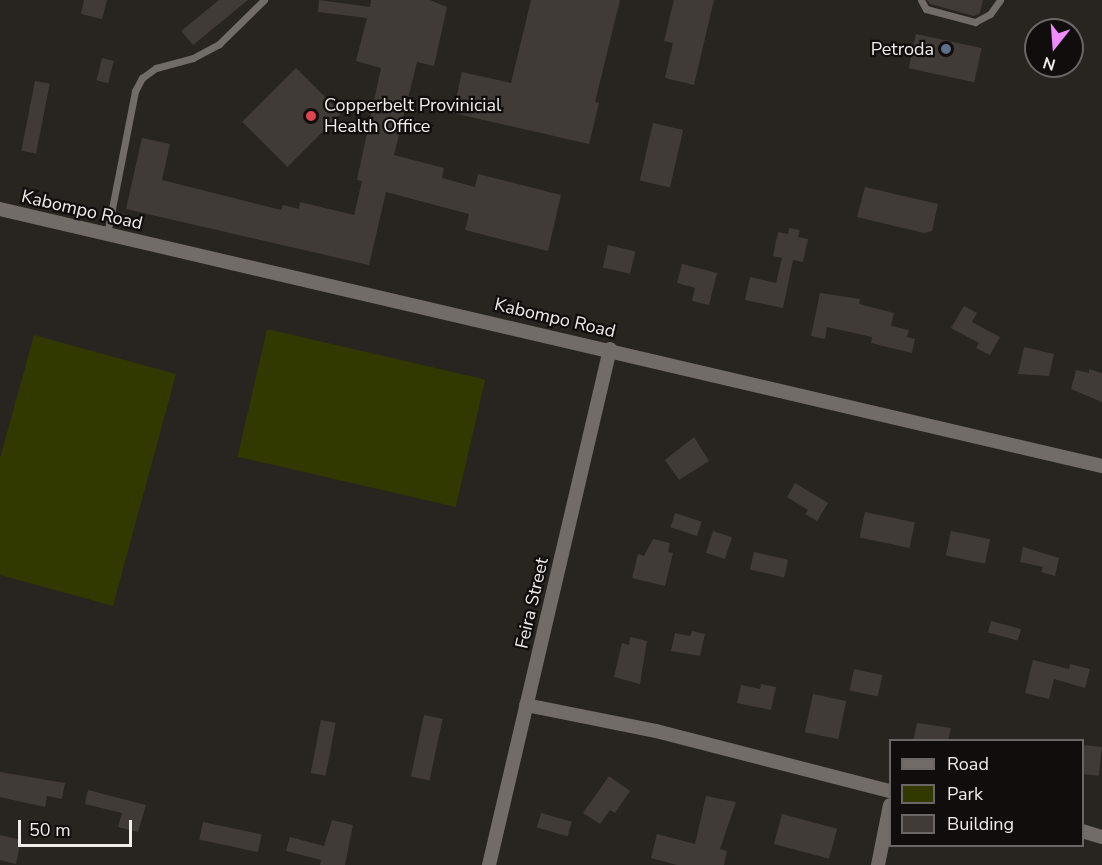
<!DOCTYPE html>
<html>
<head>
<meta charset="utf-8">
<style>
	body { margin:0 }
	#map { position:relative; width:1102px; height:865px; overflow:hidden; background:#282420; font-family:"Nunito Sans",sans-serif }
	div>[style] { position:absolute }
	.green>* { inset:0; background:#313900; transform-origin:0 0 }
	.building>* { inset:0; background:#403b37; transform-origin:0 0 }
	.lane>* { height:7px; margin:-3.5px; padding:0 3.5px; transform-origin:3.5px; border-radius:3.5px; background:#726c68 }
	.street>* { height:14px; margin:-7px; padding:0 7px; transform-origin:7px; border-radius:7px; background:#726c68 }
	.dots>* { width:16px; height:16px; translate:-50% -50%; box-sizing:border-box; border:3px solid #100d0c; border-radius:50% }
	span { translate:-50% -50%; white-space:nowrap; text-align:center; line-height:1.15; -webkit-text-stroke:4.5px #100d0c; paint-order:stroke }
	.poi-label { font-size:18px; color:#efecea }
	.right { translate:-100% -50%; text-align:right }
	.left { translate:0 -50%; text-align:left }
	.street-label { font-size:18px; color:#efecea }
	.legend { position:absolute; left:889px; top:739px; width:195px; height:108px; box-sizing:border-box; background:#100d0c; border:2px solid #696665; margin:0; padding:8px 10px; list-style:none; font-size:18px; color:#efecea }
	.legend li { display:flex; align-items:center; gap:12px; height:30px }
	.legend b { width:30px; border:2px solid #696665 }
	.north { position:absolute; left:1024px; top:18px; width:60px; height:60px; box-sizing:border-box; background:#100d0c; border:2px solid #696665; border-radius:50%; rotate:197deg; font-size:16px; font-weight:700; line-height:24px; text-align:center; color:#efecea }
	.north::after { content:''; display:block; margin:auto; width:21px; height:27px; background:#ed8cfa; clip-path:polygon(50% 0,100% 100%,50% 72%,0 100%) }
	.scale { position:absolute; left:18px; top:820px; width:114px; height:27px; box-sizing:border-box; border:3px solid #efecea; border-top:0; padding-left:8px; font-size:18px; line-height:21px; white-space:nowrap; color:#efecea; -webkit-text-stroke:4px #100d0c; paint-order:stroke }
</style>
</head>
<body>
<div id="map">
	<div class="green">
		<div style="left:267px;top:329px;width:224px;height:131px;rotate:13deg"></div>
		<div style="clip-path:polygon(34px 335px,176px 374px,113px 606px,0 575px,0 458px)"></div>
	</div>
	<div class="building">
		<div style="clip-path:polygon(84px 0,107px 0,102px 19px,81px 14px)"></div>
		<div style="clip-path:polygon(219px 0,248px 0,193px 45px,181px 31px)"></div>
		<div style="clip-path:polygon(319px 0,370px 7px,371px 0,430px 0,447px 7px,434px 66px,417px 62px,394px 155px,444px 168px,442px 178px,475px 187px,478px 174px,561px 195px,548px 251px,465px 230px,469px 214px,386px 192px,369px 265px,126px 209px,142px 138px,170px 144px,162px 180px,281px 210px,283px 205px,299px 209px,300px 202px,354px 215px,362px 181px,357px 180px,381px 68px,356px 61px,367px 18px,318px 12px)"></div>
		<div style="clip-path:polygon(531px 0,620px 0,595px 102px,599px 103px,589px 144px,453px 113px,462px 72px,511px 83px)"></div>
		<div style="clip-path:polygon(674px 0,714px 0,694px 85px,665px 78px,673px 43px,664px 41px)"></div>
		<div style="clip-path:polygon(927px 0,983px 0,980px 13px,974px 16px,930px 4px)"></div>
		<div style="left:916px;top:34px;width:67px;height:35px;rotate:12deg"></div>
		<div style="left:102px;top:58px;width:12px;height:23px;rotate:14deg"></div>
		<div style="left:296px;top:68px;width:64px;height:76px;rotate:45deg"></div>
		<div style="left:35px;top:81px;width:15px;height:71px;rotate:11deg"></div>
		<div style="left:653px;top:123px;width:31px;height:59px;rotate:13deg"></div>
		<div style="clip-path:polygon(865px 187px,938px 204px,932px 231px,924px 233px,857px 217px)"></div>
		<div style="clip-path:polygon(789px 228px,800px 230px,798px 237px,808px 239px,803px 262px,793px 260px,783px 308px,745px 300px,750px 277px,776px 283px,782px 258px,773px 256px,778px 232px,788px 234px)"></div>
		<div style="left:608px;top:245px;width:28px;height:23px;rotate:13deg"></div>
		<div style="clip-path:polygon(682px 264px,717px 273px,709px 305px,692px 301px,695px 288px,677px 283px)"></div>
		<div style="clip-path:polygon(820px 293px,860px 299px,859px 304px,894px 313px,891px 326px,909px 330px,907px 337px,915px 339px,912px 353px,871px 343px,872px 337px,827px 327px,825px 339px,811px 336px)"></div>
		<div style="clip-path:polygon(964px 306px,977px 313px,972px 322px,1000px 337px,990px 355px,976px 348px,979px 343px,951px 328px)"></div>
		<div style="clip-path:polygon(1024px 347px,1054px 354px,1049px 376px,1018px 374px)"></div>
		<div style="clip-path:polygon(1089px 369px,1102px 373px,1102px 402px,1071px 389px,1076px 370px,1089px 373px)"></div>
		<div style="clip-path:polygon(694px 437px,709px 461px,679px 480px,665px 460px)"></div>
		<div style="clip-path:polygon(795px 483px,828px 503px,817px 521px,805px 514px,808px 510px,787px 497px)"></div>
		<div style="left:865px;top:512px;width:51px;height:26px;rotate:12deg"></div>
		<div style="left:675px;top:513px;width:28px;height:15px;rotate:18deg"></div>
		<div style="left:713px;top:531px;width:20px;height:23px;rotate:18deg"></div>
		<div style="left:951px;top:531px;width:40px;height:25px;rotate:12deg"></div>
		<div style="clip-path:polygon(653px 539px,670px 543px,668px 552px,673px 553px,665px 586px,632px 578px,638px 554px,644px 556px)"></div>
		<div style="clip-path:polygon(1023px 547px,1059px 558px,1055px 576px,1041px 572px,1043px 567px,1020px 562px)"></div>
		<div style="left:754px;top:552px;width:35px;height:18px;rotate:13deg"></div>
		<div style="left:991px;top:621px;width:31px;height:12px;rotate:15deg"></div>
		<div style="clip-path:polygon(692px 631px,705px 634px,700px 656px,671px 651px,675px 633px,690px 636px)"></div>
		<div style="clip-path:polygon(630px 637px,647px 641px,640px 684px,614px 677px,622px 643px,629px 645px)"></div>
		<div style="clip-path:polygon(1033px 660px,1069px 669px,1070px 664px,1090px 669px,1085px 688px,1054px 679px,1049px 699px,1025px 693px)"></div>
		<div style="left:854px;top:669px;width:29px;height:22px;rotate:12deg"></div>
		<div style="clip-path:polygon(761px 684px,776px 687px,771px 710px,737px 703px,741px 685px,760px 689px)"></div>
		<div style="left:813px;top:694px;width:34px;height:39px;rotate:12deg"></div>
		<div style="left:424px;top:715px;width:19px;height:63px;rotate:12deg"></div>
		<div style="left:321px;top:720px;width:15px;height:54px;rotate:11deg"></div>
		<div style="clip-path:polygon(917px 723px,951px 728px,948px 741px,913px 741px)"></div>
		<div style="left:1083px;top:745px;width:19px;height:29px;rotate:6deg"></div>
		<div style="clip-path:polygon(0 772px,65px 783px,62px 799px,47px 796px,45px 807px,0 797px)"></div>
		<div style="clip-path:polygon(609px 776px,630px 791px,615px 813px,610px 810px,600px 824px,583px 813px)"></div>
		<div style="clip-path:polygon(88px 790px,146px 805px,138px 832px,118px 827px,122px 813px,85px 804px)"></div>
		<div style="clip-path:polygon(706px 796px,736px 802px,720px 849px,727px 851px,724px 865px,677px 865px,651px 858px,657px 834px,695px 844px)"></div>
		<div style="left:541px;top:813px;width:32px;height:15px;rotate:16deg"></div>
		<div style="left:782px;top:814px;width:57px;height:31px;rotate:15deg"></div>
		<div style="clip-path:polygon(332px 820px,353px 825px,345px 865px,320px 865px,321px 860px,286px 851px,290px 837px,324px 846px)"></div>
		<div style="left:203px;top:822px;width:60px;height:18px;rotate:12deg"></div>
		<div style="clip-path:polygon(0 835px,21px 840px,16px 864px,0 860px)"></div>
	</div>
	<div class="lane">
		<div style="left:921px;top:0;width:10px;rotate:61deg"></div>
		<div style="left:926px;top:9px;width:51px;rotate:14.9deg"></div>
		<div style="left:975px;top:22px;width:17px;rotate:-28deg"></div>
		<div style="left:990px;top:14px;width:17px;rotate:-54deg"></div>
		<div style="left:107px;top:234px;width:146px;rotate:-78.9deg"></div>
		<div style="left:135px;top:91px;width:15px;rotate:-62deg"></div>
		<div style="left:142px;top:78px;width:17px;rotate:-36deg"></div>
		<div style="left:156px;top:68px;width:38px;rotate:-15deg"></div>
		<div style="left:193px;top:58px;width:30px;rotate:-28deg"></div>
		<div style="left:219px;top:44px;width:63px;rotate:-44.4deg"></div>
	</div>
	<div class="street">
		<div style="left:0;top:209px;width:1132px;rotate:13.13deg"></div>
		<div style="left:526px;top:705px;width:133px;rotate:11.3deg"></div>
		<div style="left:656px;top:731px;width:242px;rotate:14.4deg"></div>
		<div style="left:1082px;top:831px;width:21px;rotate:17deg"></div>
		<div style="left:489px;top:865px;width:530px;rotate:-76.8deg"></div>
		<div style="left:878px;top:865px;width:61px;rotate:-78.7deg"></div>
	</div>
	<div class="dots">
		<div style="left:946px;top:49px;background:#5c6f8a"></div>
		<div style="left:311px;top:116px;background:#e0444e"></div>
	</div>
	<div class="poi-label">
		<span class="right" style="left:934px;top:49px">Petroda</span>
		<span class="left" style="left:324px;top:116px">Copperbelt Provinicial<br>Health Office</span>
	</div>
	<div class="street-label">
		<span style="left:82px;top:210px;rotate:13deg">Kabompo Road</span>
		<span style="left:555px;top:318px;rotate:13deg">Kabompo Road</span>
		<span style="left:532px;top:603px;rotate:-77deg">Feira Street</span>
	</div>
	<ul class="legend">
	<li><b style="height:8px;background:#726c68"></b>Road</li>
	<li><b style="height:16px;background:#313900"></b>Park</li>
	<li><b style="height:16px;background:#403b37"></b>Building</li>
	</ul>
	<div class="north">N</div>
	<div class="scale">50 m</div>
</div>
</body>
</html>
